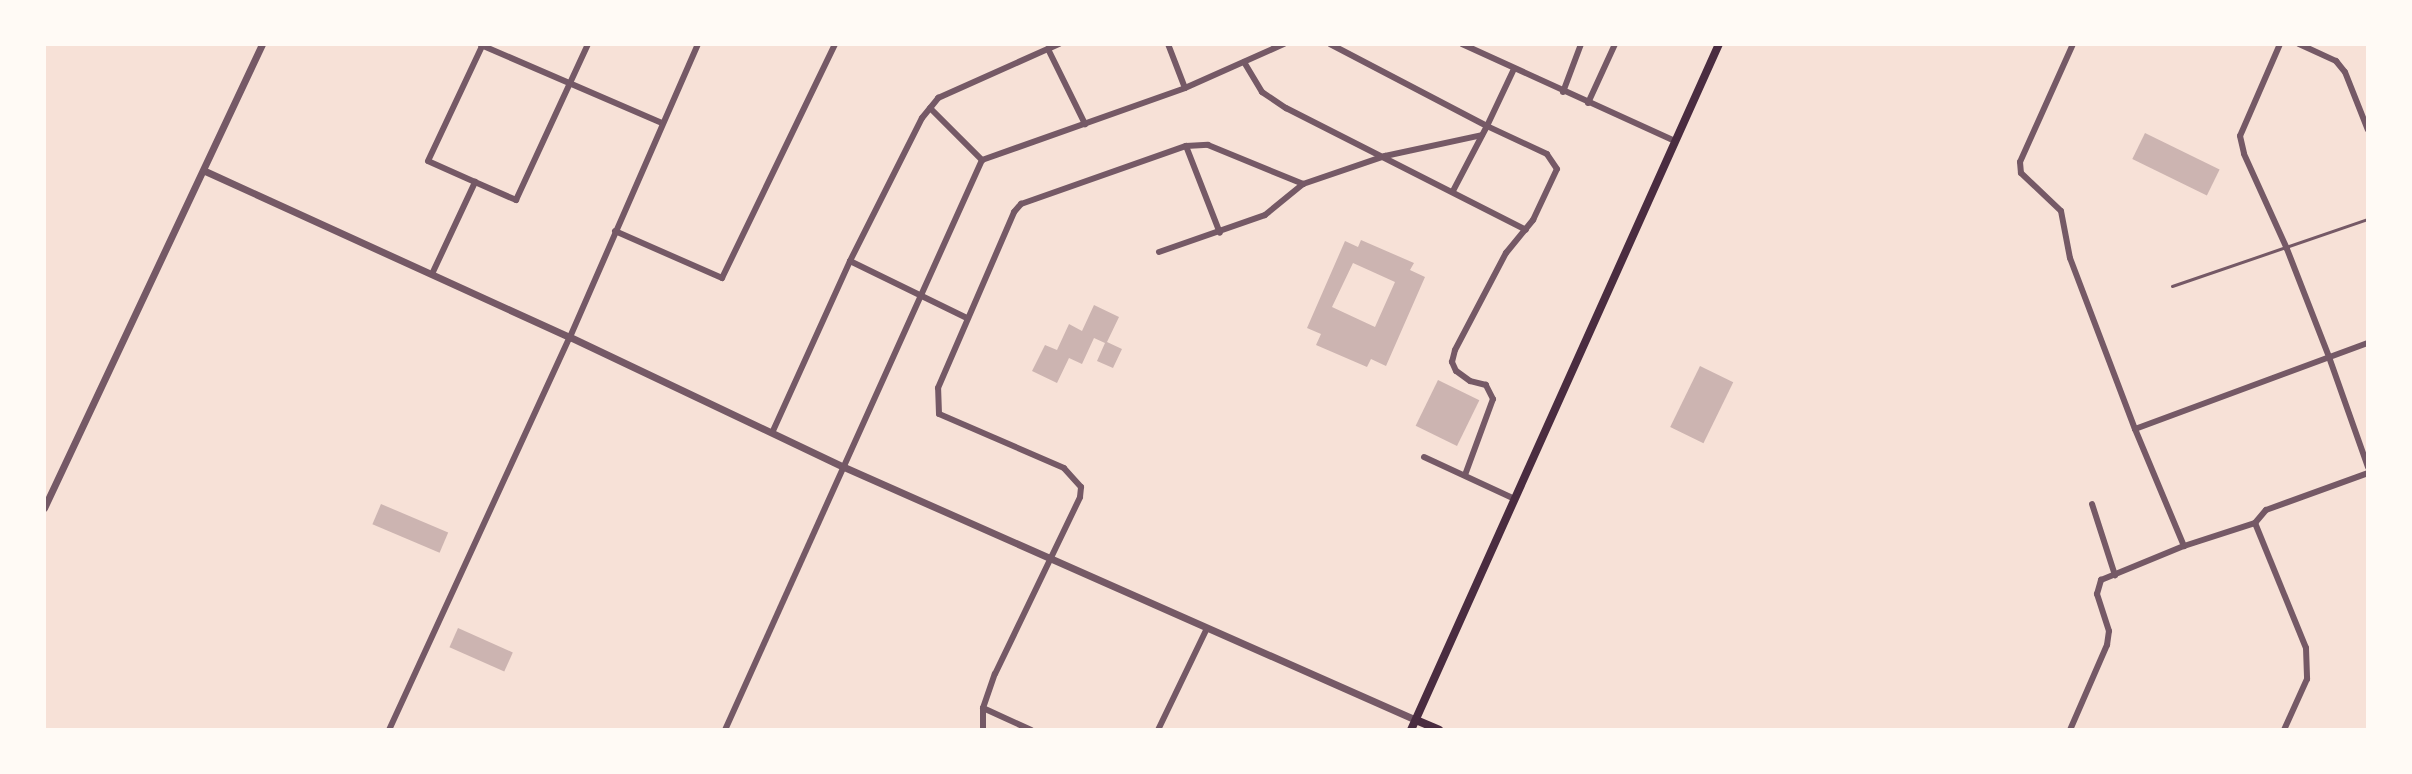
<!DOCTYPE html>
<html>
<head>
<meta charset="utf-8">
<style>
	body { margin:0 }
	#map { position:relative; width:2412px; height:774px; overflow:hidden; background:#f7e1d7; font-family:Georgia,serif }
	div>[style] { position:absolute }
	.building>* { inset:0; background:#ccb4b1; transform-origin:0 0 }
	.service>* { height:3px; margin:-1.5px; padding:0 1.5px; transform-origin:1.5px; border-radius:1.5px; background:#755966 }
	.minor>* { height:6px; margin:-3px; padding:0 3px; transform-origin:3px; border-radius:3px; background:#755966 }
	.tertiary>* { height:7px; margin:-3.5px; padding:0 3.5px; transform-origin:3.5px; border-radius:3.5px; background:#755966 }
	.secondary>* { height:8px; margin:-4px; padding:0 4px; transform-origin:4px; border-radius:4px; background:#4a2c40 }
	span { translate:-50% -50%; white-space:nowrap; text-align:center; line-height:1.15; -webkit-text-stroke:8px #fffaf5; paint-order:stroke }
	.frame { position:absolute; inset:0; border:46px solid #fffaf5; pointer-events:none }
</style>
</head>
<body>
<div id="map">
	<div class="building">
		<div style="left:2145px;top:133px;width:83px;height:29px;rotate:26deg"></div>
		<div style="clip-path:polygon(evenodd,1361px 240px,1414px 263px,1410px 270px,1425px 277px,1386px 366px,1371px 359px,1367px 367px,1316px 345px,1321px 334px,1307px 328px,1345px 241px,1358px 247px,1361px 240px,1353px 263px,1395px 282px,1375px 327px,1332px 307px,1353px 263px)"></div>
		<div style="clip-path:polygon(1094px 305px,1119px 317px,1107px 342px,1122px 349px,1113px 368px,1097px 361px,1105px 343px,1094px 338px,1082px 364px,1069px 358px,1057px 383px,1032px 371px,1045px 345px,1057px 350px,1069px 324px,1082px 331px)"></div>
		<div style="left:1700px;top:366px;width:37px;height:68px;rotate:26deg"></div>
		<div style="left:1438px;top:380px;width:46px;height:51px;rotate:26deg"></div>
		<div style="left:381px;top:504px;width:73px;height:22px;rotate:23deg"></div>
		<div style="left:458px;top:628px;width:60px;height:21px;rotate:24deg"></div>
	</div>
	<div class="service">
		<div style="left:2172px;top:286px;width:207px;rotate:-18.9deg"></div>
	</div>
	<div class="minor">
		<div style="left:1168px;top:44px;width:47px;rotate:68.9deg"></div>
		<div style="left:1330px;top:44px;width:177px;rotate:27.6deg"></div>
		<div style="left:1487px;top:126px;width:73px;rotate:117.6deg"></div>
		<div style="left:1462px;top:44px;width:234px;rotate:24.5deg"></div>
		<div style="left:2073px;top:44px;width:129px;rotate:114.2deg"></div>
		<div style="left:2020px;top:162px;width:11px;rotate:85deg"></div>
		<div style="left:2021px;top:173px;width:55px;rotate:43.5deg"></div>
		<div style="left:2061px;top:211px;width:48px;rotate:79.2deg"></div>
		<div style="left:2070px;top:258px;width:183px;rotate:69.2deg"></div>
		<div style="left:2135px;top:429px;width:127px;rotate:67.3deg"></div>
		<div style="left:2280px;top:44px;width:100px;rotate:113.5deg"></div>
		<div style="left:2240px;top:136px;width:18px;rotate:77deg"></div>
		<div style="left:2244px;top:154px;width:104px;rotate:65.6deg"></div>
		<div style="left:2287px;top:249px;width:116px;rotate:68.7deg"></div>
		<div style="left:2329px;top:357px;width:117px;rotate:70.5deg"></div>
		<div style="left:2299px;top:44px;width:41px;rotate:24.7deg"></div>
		<div style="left:2336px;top:61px;width:14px;rotate:51deg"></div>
		<div style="left:2345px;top:72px;width:62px;rotate:68.4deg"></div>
		<div style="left:481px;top:45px;width:197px;rotate:23.3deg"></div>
		<div style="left:1048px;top:49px;width:84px;rotate:63.7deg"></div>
		<div style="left:1244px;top:62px;width:35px;rotate:59deg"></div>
		<div style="left:1262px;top:92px;width:29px;rotate:34deg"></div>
		<div style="left:1286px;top:108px;width:269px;rotate:26.9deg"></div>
		<div style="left:1563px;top:92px;width:51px;rotate:-69.4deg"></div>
		<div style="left:1588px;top:103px;width:65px;rotate:-65.4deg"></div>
		<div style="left:930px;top:108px;width:74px;rotate:45deg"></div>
		<div style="left:1186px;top:146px;width:93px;rotate:68.7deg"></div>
		<div style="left:475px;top:182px;width:45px;rotate:23.7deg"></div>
		<div style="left:516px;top:200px;width:172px;rotate:-65.2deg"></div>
		<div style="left:615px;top:231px;width:117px;rotate:23.7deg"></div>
		<div style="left:722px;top:278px;width:260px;rotate:-64.2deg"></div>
		<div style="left:1159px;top:252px;width:112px;rotate:-19.2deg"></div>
		<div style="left:1265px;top:215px;width:49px;rotate:-39.2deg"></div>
		<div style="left:850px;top:261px;width:130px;rotate:26deg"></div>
		<div style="left:432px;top:274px;width:102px;rotate:-64.9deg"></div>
		<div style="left:475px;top:182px;width:51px;rotate:-155.9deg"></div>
		<div style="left:428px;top:161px;width:129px;rotate:-64.8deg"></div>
		<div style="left:2135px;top:429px;width:248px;rotate:-20.3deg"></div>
		<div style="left:772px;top:433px;width:189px;rotate:-65.6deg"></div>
		<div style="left:850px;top:261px;width:160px;rotate:-63.3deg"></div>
		<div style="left:922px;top:118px;width:26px;rotate:-51deg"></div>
		<div style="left:938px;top:98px;width:133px;rotate:-24.1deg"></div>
		<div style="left:1424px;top:457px;width:100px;rotate:24.8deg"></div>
		<div style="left:1465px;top:475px;width:81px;rotate:-69.8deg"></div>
		<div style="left:1493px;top:399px;width:16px;rotate:-117deg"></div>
		<div style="left:1486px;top:385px;width:16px;rotate:-166deg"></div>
		<div style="left:1470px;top:381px;width:17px;rotate:-144deg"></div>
		<div style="left:1456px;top:371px;width:10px;rotate:-114deg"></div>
		<div style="left:1452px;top:362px;width:12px;rotate:-76deg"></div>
		<div style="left:1455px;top:350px;width:110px;rotate:-62.3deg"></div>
		<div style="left:1506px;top:253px;width:43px;rotate:-50.7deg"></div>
		<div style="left:1533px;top:220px;width:56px;rotate:-64.8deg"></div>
		<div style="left:1557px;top:169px;width:18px;rotate:-124deg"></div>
		<div style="left:1547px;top:154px;width:66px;rotate:-155deg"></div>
		<div style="left:1487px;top:126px;width:63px;rotate:-64.7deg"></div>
		<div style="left:2092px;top:504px;width:75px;rotate:72.1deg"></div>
		<div style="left:2255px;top:523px;width:135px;rotate:67.8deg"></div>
		<div style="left:2306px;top:648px;width:31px;rotate:88deg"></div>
		<div style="left:2307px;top:679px;width:56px;rotate:114.3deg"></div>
		<div style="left:983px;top:708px;width:53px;rotate:24.6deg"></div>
		<div style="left:389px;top:730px;width:433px;rotate:-65.3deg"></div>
		<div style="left:570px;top:337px;width:320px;rotate:-66.4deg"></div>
		<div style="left:725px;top:730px;width:625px;rotate:-65.73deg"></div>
		<div style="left:982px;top:160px;width:215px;rotate:-19.5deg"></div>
		<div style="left:1185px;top:88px;width:108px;rotate:-24deg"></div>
		<div style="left:983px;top:730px;width:22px;rotate:-90deg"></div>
		<div style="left:983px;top:708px;width:36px;rotate:-71deg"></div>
		<div style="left:995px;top:674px;width:196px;rotate:-64.3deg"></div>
		<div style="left:1080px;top:497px;width:10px;rotate:-84deg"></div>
		<div style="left:1081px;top:487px;width:25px;rotate:-132deg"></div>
		<div style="left:1064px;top:468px;width:136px;rotate:-156.6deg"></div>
		<div style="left:939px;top:414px;width:26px;rotate:-92deg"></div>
		<div style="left:938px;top:388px;width:192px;rotate:-66.6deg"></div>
		<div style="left:1014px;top:212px;width:11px;rotate:-49deg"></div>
		<div style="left:1021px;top:204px;width:175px;rotate:-19.4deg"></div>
		<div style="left:1186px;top:146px;width:22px;rotate:-3deg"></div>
		<div style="left:1208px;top:145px;width:103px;rotate:22.3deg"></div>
		<div style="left:1303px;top:184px;width:87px;rotate:-18.9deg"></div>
		<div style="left:1385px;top:156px;width:99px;rotate:-12.2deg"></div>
		<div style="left:1158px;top:730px;width:113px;rotate:-64.3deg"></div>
		<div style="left:2070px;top:730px;width:93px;rotate:-66.5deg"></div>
		<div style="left:2107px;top:645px;width:14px;rotate:-82deg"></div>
		<div style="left:2109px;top:631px;width:39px;rotate:-108deg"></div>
		<div style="left:2097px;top:594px;width:15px;rotate:-74deg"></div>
		<div style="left:2101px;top:580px;width:90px;rotate:-22.3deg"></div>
		<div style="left:2184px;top:546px;width:75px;rotate:-17.9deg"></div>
		<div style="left:2255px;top:523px;width:17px;rotate:-50deg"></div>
		<div style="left:2266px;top:510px;width:109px;rotate:-19.9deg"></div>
	</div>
	<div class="tertiary">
		<div style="left:205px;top:171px;width:401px;rotate:24.5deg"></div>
		<div style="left:570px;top:337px;width:303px;rotate:25.4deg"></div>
		<div style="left:844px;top:467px;width:625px;rotate:23.86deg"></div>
		<div style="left:44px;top:508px;width:513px;rotate:-64.83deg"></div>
	</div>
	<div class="secondary">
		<div style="left:1416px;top:720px;width:25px;rotate:23deg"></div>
		<div style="left:1411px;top:730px;width:752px;rotate:-65.82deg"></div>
	</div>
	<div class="frame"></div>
</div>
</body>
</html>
